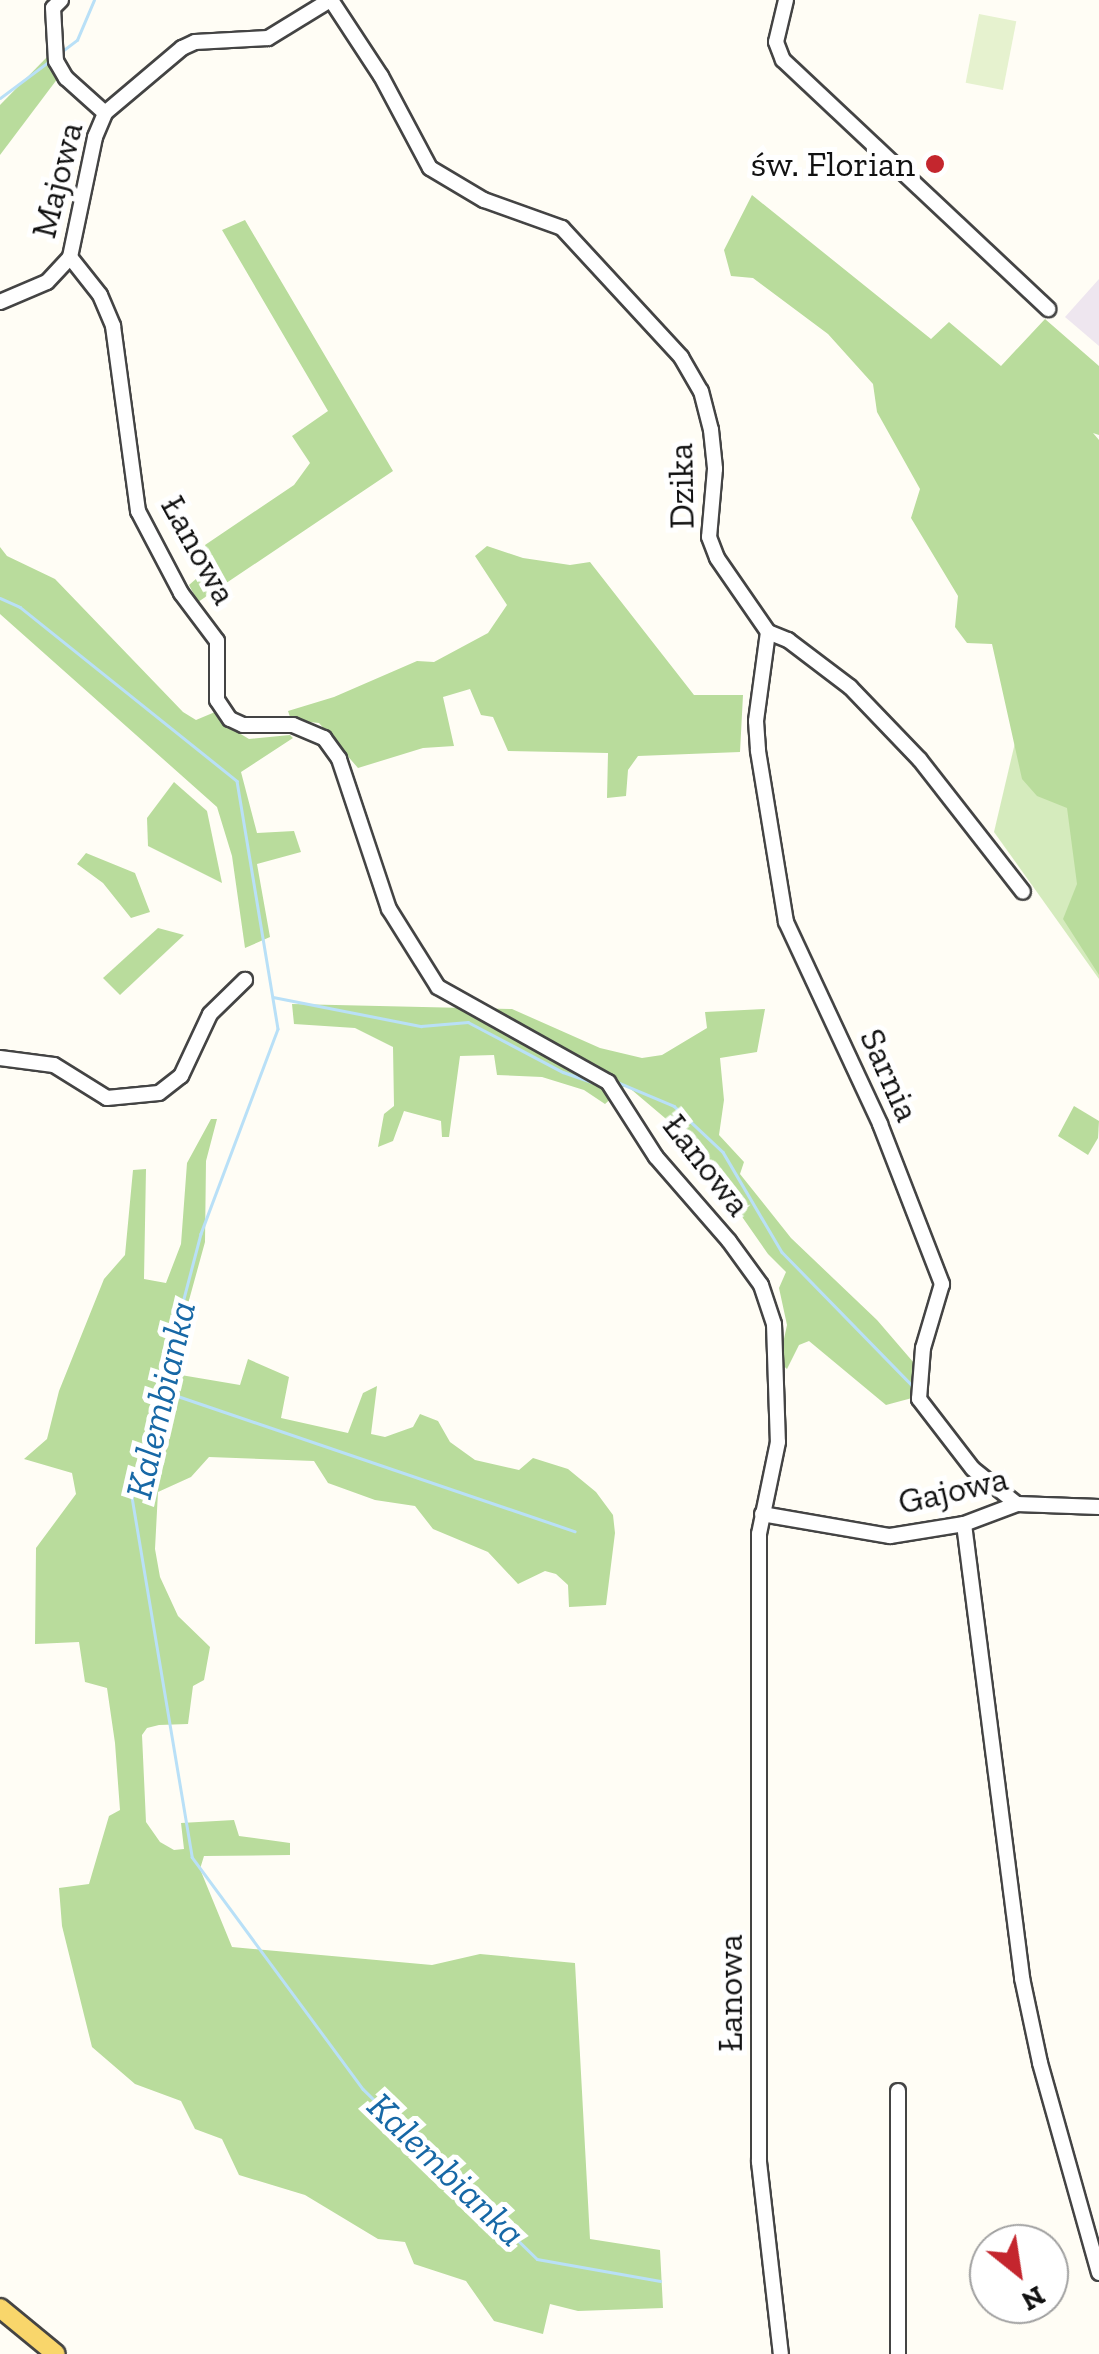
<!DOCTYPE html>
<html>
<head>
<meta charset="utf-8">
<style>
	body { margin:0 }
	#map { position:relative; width:1099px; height:2354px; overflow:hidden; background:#fffdf5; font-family:"Zilla Slab",serif }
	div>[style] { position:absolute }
	.industrial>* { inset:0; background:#eee6ef }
	.green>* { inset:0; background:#d5ebbd }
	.forest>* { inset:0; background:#b9dc9c }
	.pitch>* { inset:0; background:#e6f2cf; transform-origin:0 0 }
	.stream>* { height:2.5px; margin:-1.25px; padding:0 1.25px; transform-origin:1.25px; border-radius:1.25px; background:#b9e0f7 }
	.roads { filter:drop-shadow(2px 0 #444) drop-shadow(-2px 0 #444) drop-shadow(0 2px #444) drop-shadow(0 -2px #444) }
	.minor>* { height:14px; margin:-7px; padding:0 7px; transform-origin:7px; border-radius:7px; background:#fff }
	.major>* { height:18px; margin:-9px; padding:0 9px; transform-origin:9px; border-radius:9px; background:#f9d66b }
	.dots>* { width:28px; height:28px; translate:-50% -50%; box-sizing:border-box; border:5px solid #fff; border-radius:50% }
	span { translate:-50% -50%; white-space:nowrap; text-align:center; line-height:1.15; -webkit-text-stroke:10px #fff; paint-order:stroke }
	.poi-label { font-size:35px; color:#111 }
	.right { translate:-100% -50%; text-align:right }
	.street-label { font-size:35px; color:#111 }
	.water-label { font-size:38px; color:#1768a6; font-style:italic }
	.north { position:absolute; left:969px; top:2224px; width:100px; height:100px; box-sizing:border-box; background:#fff; border:2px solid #a0a0a0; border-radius:50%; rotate:150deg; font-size:28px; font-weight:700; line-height:40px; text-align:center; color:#111 }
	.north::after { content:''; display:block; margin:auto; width:35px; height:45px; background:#c4262e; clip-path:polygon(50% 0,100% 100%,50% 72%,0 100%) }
</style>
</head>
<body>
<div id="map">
	<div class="industrial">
		<div style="clip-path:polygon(1099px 279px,1099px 346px,1065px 317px)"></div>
	</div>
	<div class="green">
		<div style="clip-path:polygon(1099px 478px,1099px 979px,994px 832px,1022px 713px)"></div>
	</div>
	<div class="forest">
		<div style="clip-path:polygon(50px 54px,58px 78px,0 155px,0 105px)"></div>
		<div style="clip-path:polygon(752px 195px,931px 339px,949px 322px,1001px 366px,1045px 319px,1099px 366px,1099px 435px,1093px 433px,1099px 440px,1099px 975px,1063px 919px,1077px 884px,1067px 808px,1037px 796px,1022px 779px,992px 644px,967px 643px,955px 627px,958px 596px,911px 518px,920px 489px,877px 412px,873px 384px,828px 334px,753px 278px,731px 276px,724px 250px)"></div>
		<div style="clip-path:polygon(245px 220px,393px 471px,198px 602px,189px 585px,211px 566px,205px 545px,294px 485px,310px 463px,292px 436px,328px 411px,222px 230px)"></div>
		<div style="clip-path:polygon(487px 546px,523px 558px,570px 565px,590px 562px,694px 695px,743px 695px,740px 752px,638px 756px,628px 770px,626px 796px,607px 798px,608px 753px,508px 751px,493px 717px,481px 715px,470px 689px,443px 697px,454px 746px,423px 748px,358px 768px,319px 723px,291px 720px,288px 711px,334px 697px,417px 661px,434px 662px,488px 633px,507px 605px,475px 556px)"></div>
		<div style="clip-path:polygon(0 547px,7px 556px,55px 579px,183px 712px,196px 720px,215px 712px,224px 724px,249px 739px,290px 735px,293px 738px,241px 772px,257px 833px,294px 831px,301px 852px,257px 864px,270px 937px,245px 948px,232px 856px,217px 807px,0 614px)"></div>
		<div style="clip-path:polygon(174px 782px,207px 811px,222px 883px,148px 846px,147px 818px)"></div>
		<div style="clip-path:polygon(86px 853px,135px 873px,150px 912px,131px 918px,103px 883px,77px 864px)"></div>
		<div style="clip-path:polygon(158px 928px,184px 935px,120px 995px,103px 978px)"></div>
		<div style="clip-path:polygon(292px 1004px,512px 1009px,600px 1048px,642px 1058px,662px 1055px,707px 1028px,705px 1012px,765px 1009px,757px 1052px,720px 1058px,724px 1100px,719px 1135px,744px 1162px,740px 1174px,791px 1238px,877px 1320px,914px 1363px,912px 1398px,886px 1405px,809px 1341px,799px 1345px,787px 1369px,779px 1362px,787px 1325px,779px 1288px,786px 1272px,768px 1254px,685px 1135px,626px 1085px,605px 1104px,584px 1090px,542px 1077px,497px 1075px,494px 1055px,460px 1056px,449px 1137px,442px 1137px,441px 1121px,404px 1111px,393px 1141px,378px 1147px,384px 1114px,394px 1106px,393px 1047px,355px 1028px,294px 1024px)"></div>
		<div style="clip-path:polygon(1074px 1106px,1099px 1121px,1098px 1138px,1088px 1155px,1058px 1136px)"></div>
		<div style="clip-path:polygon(211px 1119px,217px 1119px,206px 1161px,205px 1242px,169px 1373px,240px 1385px,248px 1359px,289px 1377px,281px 1418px,348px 1433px,363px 1393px,377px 1386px,371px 1434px,385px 1437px,413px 1427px,420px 1414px,438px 1421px,450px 1442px,475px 1460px,519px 1470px,533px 1458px,568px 1469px,596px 1492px,613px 1515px,615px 1533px,606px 1605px,569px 1607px,568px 1585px,556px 1574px,545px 1571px,518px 1584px,488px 1552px,433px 1529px,415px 1506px,375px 1500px,328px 1483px,314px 1461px,209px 1457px,191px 1477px,158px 1492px,155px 1549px,160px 1577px,178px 1616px,210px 1647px,204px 1680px,193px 1686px,188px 1724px,159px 1725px,147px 1728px,142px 1735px,146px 1822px,160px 1842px,174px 1850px,184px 1849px,181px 1823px,234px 1820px,239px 1836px,290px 1843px,290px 1855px,204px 1856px,200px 1869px,232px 1947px,432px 1965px,480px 1954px,575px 1963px,590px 2239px,660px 2250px,663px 2308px,578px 2311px,550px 2304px,543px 2334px,494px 2321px,466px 2281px,414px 2264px,405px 2242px,378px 2239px,305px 2195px,239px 2175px,222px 2139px,195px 2129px,181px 2101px,135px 2084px,92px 2047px,62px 1926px,59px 1888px,89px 1884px,109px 1816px,120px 1810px,115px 1743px,107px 1688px,85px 1682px,79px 1642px,35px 1644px,36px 1548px,76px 1494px,72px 1473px,24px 1459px,47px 1439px,59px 1391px,104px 1279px,125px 1255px,133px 1170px,146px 1169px,144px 1279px,166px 1283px,181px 1244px,187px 1163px)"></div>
	</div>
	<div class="pitch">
		<div style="left:979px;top:14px;width:38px;height:70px;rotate:11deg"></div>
	</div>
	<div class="stream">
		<div style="left:61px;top:52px;width:20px;rotate:-37deg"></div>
		<div style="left:77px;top:40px;width:43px;rotate:-67deg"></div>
		<div style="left:0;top:98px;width:64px;rotate:-36.7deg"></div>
		<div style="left:0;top:598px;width:22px;rotate:24deg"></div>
		<div style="left:20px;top:607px;width:278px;rotate:38.7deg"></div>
		<div style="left:237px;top:781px;width:251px;rotate:80.6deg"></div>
		<div style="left:278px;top:1029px;width:219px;rotate:110.6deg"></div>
		<div style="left:201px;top:1234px;width:272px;rotate:104.7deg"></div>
		<div style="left:132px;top:1497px;width:365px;rotate:80.5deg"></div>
		<div style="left:192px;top:1857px;width:288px;rotate:53.6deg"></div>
		<div style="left:363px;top:2089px;width:243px;rotate:44.3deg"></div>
		<div style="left:537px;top:2259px;width:125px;rotate:10.1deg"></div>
		<div style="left:273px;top:997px;width:151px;rotate:11.1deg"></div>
		<div style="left:421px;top:1026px;width:47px;rotate:-4.9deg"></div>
		<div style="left:468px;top:1022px;width:107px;rotate:27.8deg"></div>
		<div style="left:563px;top:1072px;width:46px;rotate:19.2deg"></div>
		<div style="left:617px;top:1082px;width:62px;rotate:22.8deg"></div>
		<div style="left:674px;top:1106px;width:67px;rotate:43.2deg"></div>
		<div style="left:723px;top:1152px;width:116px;rotate:59.5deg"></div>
		<div style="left:782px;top:1252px;width:186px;rotate:45.7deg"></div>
		<div style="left:160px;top:1390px;width:438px;rotate:18.8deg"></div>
	</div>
	<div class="roads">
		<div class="minor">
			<div style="left:61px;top:0;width:11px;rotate:135deg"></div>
			<div style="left:53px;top:8px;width:53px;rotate:86.8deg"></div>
			<div style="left:56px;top:61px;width:20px;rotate:60deg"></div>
			<div style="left:66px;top:78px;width:52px;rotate:41.9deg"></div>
			<div style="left:331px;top:0;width:91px;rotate:56.7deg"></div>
			<div style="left:381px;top:76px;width:104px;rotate:62deg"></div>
			<div style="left:430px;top:168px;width:63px;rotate:30.7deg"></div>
			<div style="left:484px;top:200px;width:83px;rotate:19.7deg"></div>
			<div style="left:562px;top:228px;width:176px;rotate:47.3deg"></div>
			<div style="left:681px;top:357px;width:39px;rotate:60deg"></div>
			<div style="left:701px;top:391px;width:40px;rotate:75.6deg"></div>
			<div style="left:711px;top:430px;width:39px;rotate:84deg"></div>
			<div style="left:715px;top:469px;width:68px;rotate:95deg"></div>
			<div style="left:709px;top:537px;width:22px;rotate:69deg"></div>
			<div style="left:717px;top:558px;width:90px;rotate:55.4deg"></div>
			<div style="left:768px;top:632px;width:22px;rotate:22deg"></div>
			<div style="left:788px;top:640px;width:78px;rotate:37.2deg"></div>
			<div style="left:850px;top:687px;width:101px;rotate:46.2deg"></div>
			<div style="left:920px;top:760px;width:167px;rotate:52deg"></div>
			<div style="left:786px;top:0;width:43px;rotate:103.4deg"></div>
			<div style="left:776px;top:42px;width:19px;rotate:69deg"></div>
			<div style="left:783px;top:60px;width:364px;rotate:43.2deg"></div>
			<div style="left:70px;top:257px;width:48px;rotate:51.7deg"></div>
			<div style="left:100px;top:295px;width:34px;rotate:67deg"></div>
			<div style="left:113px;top:326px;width:187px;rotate:82.3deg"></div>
			<div style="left:138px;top:511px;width:93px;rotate:62.3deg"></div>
			<div style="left:181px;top:593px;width:60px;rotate:53.1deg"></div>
			<div style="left:217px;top:641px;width:59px;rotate:90deg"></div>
			<div style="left:217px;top:700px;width:23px;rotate:56deg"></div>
			<div style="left:230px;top:719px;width:14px;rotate:25deg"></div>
			<div style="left:243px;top:725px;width:50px"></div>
			<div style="left:293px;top:725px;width:34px;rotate:23deg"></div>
			<div style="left:324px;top:738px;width:26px;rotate:54deg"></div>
			<div style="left:339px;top:759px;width:158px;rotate:71.6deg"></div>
			<div style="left:389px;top:909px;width:92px;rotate:57.9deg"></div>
			<div style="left:438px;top:987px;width:195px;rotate:29.2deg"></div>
			<div style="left:608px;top:1082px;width:89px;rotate:57.4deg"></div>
			<div style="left:656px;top:1157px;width:111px;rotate:49deg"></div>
			<div style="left:729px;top:1241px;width:54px;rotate:54deg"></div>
			<div style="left:761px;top:1285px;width:41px;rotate:71.6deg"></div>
			<div style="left:774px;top:1324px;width:118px;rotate:88.1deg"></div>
			<div style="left:778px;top:1442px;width:94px;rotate:101.7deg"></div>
			<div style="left:759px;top:1534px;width:628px;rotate:90deg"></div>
			<div style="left:759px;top:2162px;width:193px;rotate:83.5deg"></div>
			<div style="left:0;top:302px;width:51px;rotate:-23.1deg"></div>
			<div style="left:47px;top:282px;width:34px;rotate:-47deg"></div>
			<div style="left:70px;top:257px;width:123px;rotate:-78.2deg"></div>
			<div style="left:95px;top:137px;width:26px;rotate:-67deg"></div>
			<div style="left:105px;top:113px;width:101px;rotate:-40.2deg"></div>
			<div style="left:182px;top:48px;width:14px;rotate:-25deg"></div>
			<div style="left:195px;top:42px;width:73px;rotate:-3.1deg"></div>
			<div style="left:268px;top:38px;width:73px;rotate:-31.5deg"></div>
			<div style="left:768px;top:632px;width:90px;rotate:97.7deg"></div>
			<div style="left:756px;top:721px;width:30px;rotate:86deg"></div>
			<div style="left:758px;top:751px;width:173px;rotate:80.7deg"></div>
			<div style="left:786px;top:922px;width:223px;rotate:65deg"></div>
			<div style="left:880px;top:1124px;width:172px;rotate:68.8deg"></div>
			<div style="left:942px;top:1284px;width:67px;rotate:106.5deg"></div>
			<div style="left:923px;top:1348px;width:51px;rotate:94.5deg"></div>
			<div style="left:919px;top:1399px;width:88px;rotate:52.4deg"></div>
			<div style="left:973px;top:1469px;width:56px;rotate:38.5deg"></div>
			<div style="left:0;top:1058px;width:54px;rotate:7.4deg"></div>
			<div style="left:54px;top:1065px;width:62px;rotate:31.9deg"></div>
			<div style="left:107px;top:1098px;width:52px;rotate:-5.5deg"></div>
			<div style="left:159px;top:1093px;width:28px;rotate:-38deg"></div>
			<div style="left:181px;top:1076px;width:68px;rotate:-64.9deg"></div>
			<div style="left:210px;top:1014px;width:49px;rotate:-44.2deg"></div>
			<div style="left:762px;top:1514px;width:130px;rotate:9.8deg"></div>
			<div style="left:890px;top:1536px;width:75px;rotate:-9.2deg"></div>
			<div style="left:964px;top:1524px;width:57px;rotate:-20.7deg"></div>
			<div style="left:1017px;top:1504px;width:82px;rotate:2.1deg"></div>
			<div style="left:964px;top:1524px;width:458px;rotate:82.7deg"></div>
			<div style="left:1022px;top:1978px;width:87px;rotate:78deg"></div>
			<div style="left:1040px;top:2063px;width:218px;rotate:74.3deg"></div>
			<div style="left:898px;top:2354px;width:263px;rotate:-90deg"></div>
		</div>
		<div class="major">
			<div style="left:0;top:2308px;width:72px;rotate:39.4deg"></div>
		</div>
	</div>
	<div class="dots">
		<div style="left:935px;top:164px;background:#c4262e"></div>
	</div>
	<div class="poi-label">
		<span class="right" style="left:915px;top:164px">św. Florian</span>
	</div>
	<div class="street-label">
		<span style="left:57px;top:180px;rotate:-76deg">Majowa</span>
		<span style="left:681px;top:486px;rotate:-91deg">Dzika</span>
		<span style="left:199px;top:550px;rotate:61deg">Łanowa</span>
		<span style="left:890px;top:1075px;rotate:66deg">Sarnia</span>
		<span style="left:707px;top:1165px;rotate:52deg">Łanowa</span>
		<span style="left:953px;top:1490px;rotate:-13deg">Gajowa</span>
		<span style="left:730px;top:1993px;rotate:-90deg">Łanowa</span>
	</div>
	<div class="water-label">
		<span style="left:161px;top:1400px;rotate:-77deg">Kalembianka</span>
		<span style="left:446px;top:2170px;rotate:44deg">Kalembianka</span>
	</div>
	<div class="north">N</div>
</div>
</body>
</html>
